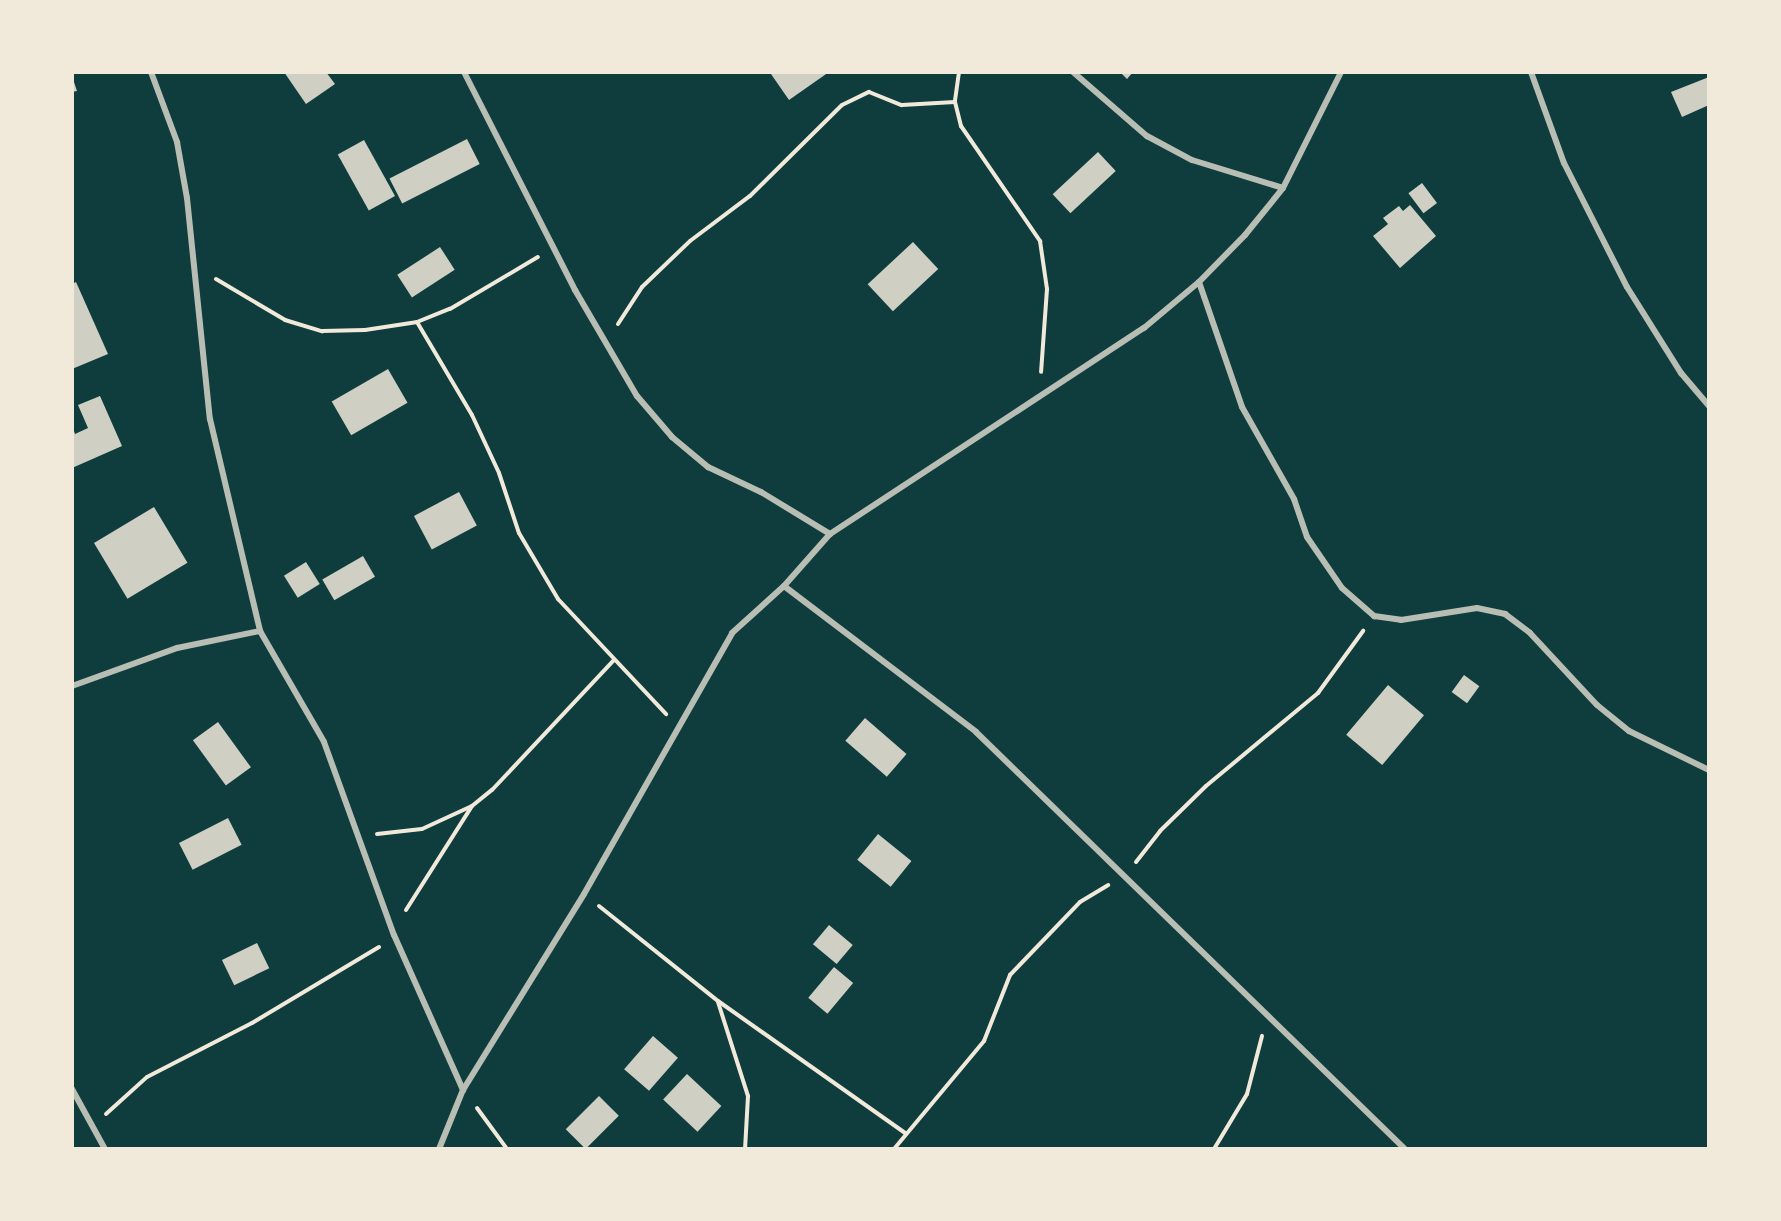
<!DOCTYPE html>
<html>
<head>
<meta charset="utf-8">
<style>
	body { margin:0 }
	#map { position:relative; width:1781px; height:1221px; overflow:hidden; background:#0f3d3e; font-family:Lato,sans-serif }
	div>[style] { position:absolute }
	.building>* { inset:0; background:#cfcfc3; transform-origin:0 0 }
	.path>* { height:4px; margin:-2px; padding:0 2px; transform-origin:2px; border-radius:2px; background:#f1e9da }
	.minor>* { height:6px; margin:-3px; padding:0 3px; transform-origin:3px; border-radius:3px; background:#b8beb3 }
	span { translate:-50% -50%; white-space:nowrap; text-align:center; line-height:1.15; -webkit-text-stroke:6px #f1e9da; paint-order:stroke }
	.frame { position:absolute; inset:0; border:74px solid #f1e9da; pointer-events:none }
</style>
</head>
<body>
<div id="map">
	<div class="building">
		<div style="clip-path:polygon(284px 72px,326px 72px,335px 84px,306px 104px)"></div>
		<div style="clip-path:polygon(774px 72px,829px 72px,789px 100px,771px 74px)"></div>
		<div style="clip-path:polygon(1120px 72px,1133px 72px,1127px 79px)"></div>
		<div style="clip-path:polygon(72px 76px,77px 91px,72px 92px)"></div>
		<div style="clip-path:polygon(1709px 77px,1709px 105px,1682px 117px,1671px 92px)"></div>
		<div style="left:467px;top:139px;width:28px;height:87px;rotate:63deg"></div>
		<div style="left:364px;top:140px;width:64px;height:30px;rotate:61deg"></div>
		<div style="left:1098px;top:152px;width:26px;height:62px;rotate:47deg"></div>
		<div style="left:1422px;top:183px;width:25px;height:17px;rotate:53deg"></div>
		<div style="clip-path:polygon(1410px 205px,1436px 236px,1400px 268px,1373px 236px,1388px 224px,1383px 218px,1399px 206px,1403px 211px)"></div>
		<div style="left:913px;top:242px;width:37px;height:62px;rotate:47deg"></div>
		<div style="left:440px;top:247px;width:27px;height:51px;rotate:57deg"></div>
		<div style="clip-path:polygon(76px 282px,108px 354px,72px 369px,72px 284px)"></div>
		<div style="left:388px;top:369px;width:39px;height:65px;rotate:60deg"></div>
		<div style="clip-path:polygon(100px 396px,122px 446px,72px 468px,72px 426px,75px 434px,88px 428px,78px 405px)"></div>
		<div style="left:459px;top:492px;width:38px;height:51px;rotate:62deg"></div>
		<div style="left:154px;top:507px;width:65px;height:70px;rotate:59deg"></div>
		<div style="left:363px;top:556px;width:24px;height:47px;rotate:60deg"></div>
		<div style="left:306px;top:562px;width:26px;height:26px;rotate:58deg"></div>
		<div style="left:1464px;top:675px;width:19px;height:21px;rotate:36deg"></div>
		<div style="left:1388px;top:685px;width:47px;height:65px;rotate:40deg"></div>
		<div style="left:865px;top:718px;width:55px;height:30px;rotate:41deg"></div>
		<div style="left:218px;top:722px;width:56px;height:31px;rotate:54deg"></div>
		<div style="left:228px;top:818px;width:30px;height:55px;rotate:63deg"></div>
		<div style="left:878px;top:834px;width:43px;height:33px;rotate:39deg"></div>
		<div style="left:829px;top:925px;width:31px;height:25px;rotate:40deg"></div>
		<div style="left:257px;top:943px;width:28px;height:39px;rotate:64deg"></div>
		<div style="left:834px;top:967px;width:25px;height:40px;rotate:40deg"></div>
		<div style="left:653px;top:1036px;width:33px;height:44px;rotate:41deg"></div>
		<div style="left:687px;top:1074px;width:47px;height:35px;rotate:43deg"></div>
		<div style="left:599px;top:1096px;width:28px;height:47px;rotate:45deg"></div>
	</div>
	<div class="path">
		<div style="left:959px;top:72px;width:30px;rotate:98deg"></div>
		<div style="left:955px;top:102px;width:25px;rotate:76deg"></div>
		<div style="left:961px;top:126px;width:140px;rotate:55.5deg"></div>
		<div style="left:1040px;top:241px;width:49px;rotate:81.7deg"></div>
		<div style="left:1047px;top:289px;width:83px;rotate:94.1deg"></div>
		<div style="left:216px;top:279px;width:80px;rotate:30.7deg"></div>
		<div style="left:285px;top:320px;width:39px;rotate:17deg"></div>
		<div style="left:322px;top:331px;width:43px;rotate:-1.3deg"></div>
		<div style="left:365px;top:330px;width:53px;rotate:-8.7deg"></div>
		<div style="left:417px;top:322px;width:35px;rotate:-22deg"></div>
		<div style="left:450px;top:309px;width:102px;rotate:-30.6deg"></div>
		<div style="left:417px;top:322px;width:108px;rotate:59.4deg"></div>
		<div style="left:472px;top:415px;width:64px;rotate:65deg"></div>
		<div style="left:499px;top:473px;width:63px;rotate:71.6deg"></div>
		<div style="left:519px;top:533px;width:77px;rotate:59.4deg"></div>
		<div style="left:558px;top:599px;width:158px;rotate:46.8deg"></div>
		<div style="left:618px;top:324px;width:44px;rotate:-57deg"></div>
		<div style="left:642px;top:287px;width:66px;rotate:-43.8deg"></div>
		<div style="left:690px;top:241px;width:75px;rotate:-36.9deg"></div>
		<div style="left:750px;top:196px;width:129px;rotate:-44.7deg"></div>
		<div style="left:842px;top:105px;width:30px;rotate:-26deg"></div>
		<div style="left:869px;top:92px;width:35px;rotate:22deg"></div>
		<div style="left:902px;top:105px;width:53px;rotate:-3.2deg"></div>
		<div style="left:377px;top:834px;width:45px;rotate:-6.3deg"></div>
		<div style="left:422px;top:829px;width:55px;rotate:-24.7deg"></div>
		<div style="left:472px;top:806px;width:26px;rotate:-39deg"></div>
		<div style="left:492px;top:790px;width:177px;rotate:-46.8deg"></div>
		<div style="left:1136px;top:862px;width:39px;rotate:-52deg"></div>
		<div style="left:1160px;top:831px;width:64px;rotate:-44.4deg"></div>
		<div style="left:1206px;top:786px;width:146px;rotate:-39.7deg"></div>
		<div style="left:1318px;top:693px;width:77px;rotate:-54deg"></div>
		<div style="left:599px;top:906px;width:152px;rotate:38.6deg"></div>
		<div style="left:718px;top:1001px;width:229px;rotate:35.2deg"></div>
		<div style="left:406px;top:910px;width:123px;rotate:-57.6deg"></div>
		<div style="left:718px;top:1002px;width:99px;rotate:72.3deg"></div>
		<div style="left:748px;top:1096px;width:53px;rotate:93.2deg"></div>
		<div style="left:477px;top:1108px;width:51px;rotate:53.8deg"></div>
		<div style="left:106px;top:1114px;width:55px;rotate:-42.1deg"></div>
		<div style="left:147px;top:1077px;width:118px;rotate:-27.2deg"></div>
		<div style="left:252px;top:1023px;width:148px;rotate:-30.9deg"></div>
		<div style="left:894px;top:1149px;width:141px;rotate:-50.2deg"></div>
		<div style="left:984px;top:1041px;width:71px;rotate:-68.5deg"></div>
		<div style="left:1010px;top:975px;width:101px;rotate:-46.2deg"></div>
		<div style="left:1080px;top:902px;width:33px;rotate:-31deg"></div>
		<div style="left:1214px;top:1149px;width:64px;rotate:-59deg"></div>
		<div style="left:1247px;top:1094px;width:60px;rotate:-75.5deg"></div>
	</div>
	<div class="minor">
		<div style="left:151px;top:72px;width:75px;rotate:69.6deg"></div>
		<div style="left:177px;top:142px;width:57px;rotate:79.9deg"></div>
		<div style="left:187px;top:198px;width:222px;rotate:84.1deg"></div>
		<div style="left:210px;top:419px;width:218px;rotate:76.7deg"></div>
		<div style="left:260px;top:631px;width:128px;rotate:60deg"></div>
		<div style="left:324px;top:742px;width:205px;rotate:70.1deg"></div>
		<div style="left:394px;top:935px;width:170px;rotate:66deg"></div>
		<div style="left:464px;top:72px;width:245px;rotate:63deg"></div>
		<div style="left:575px;top:290px;width:123px;rotate:59.7deg"></div>
		<div style="left:637px;top:396px;width:54px;rotate:49.5deg"></div>
		<div style="left:672px;top:437px;width:47px;rotate:39.8deg"></div>
		<div style="left:708px;top:467px;width:59px;rotate:25.3deg"></div>
		<div style="left:761px;top:492px;width:81px;rotate:31.3deg"></div>
		<div style="left:1073px;top:72px;width:98px;rotate:40.9deg"></div>
		<div style="left:1147px;top:136px;width:51px;rotate:28.1deg"></div>
		<div style="left:1192px;top:160px;width:95px;rotate:17.1deg"></div>
		<div style="left:1531px;top:72px;width:97px;rotate:70.1deg"></div>
		<div style="left:1564px;top:163px;width:139px;rotate:63.1deg"></div>
		<div style="left:1627px;top:287px;width:102px;rotate:57.9deg"></div>
		<div style="left:1681px;top:373px;width:43px;rotate:49.7deg"></div>
		<div style="left:1199px;top:282px;width:132px;rotate:71deg"></div>
		<div style="left:1242px;top:407px;width:106px;rotate:60.5deg"></div>
		<div style="left:1294px;top:499px;width:40px;rotate:71.1deg"></div>
		<div style="left:1307px;top:537px;width:62px;rotate:55.5deg"></div>
		<div style="left:1342px;top:588px;width:43px;rotate:41.2deg"></div>
		<div style="left:1374px;top:616px;width:27px;rotate:8deg"></div>
		<div style="left:1401px;top:620px;width:77px;rotate:-9deg"></div>
		<div style="left:1477px;top:608px;width:29px;rotate:12deg"></div>
		<div style="left:1505px;top:614px;width:31px;rotate:37deg"></div>
		<div style="left:1530px;top:633px;width:98px;rotate:47.1deg"></div>
		<div style="left:1597px;top:705px;width:41px;rotate:39.1deg"></div>
		<div style="left:1629px;top:731px;width:89px;rotate:26deg"></div>
		<div style="left:784px;top:586px;width:241px;rotate:37.2deg"></div>
		<div style="left:976px;top:732px;width:598px;rotate:44.19deg"></div>
		<div style="left:72px;top:686px;width:112px;rotate:-19.9deg"></div>
		<div style="left:177px;top:648px;width:85px;rotate:-11.6deg"></div>
		<div style="left:72px;top:1089px;width:68px;rotate:61.2deg"></div>
		<div style="left:439px;top:1149px;width:64px;rotate:-67.9deg"></div>
		<div style="left:463px;top:1090px;width:230px;rotate:-58.3deg"></div>
		<div style="left:584px;top:894px;width:300px;rotate:-60.4deg"></div>
		<div style="left:732px;top:633px;width:70px;rotate:-42.1deg"></div>
		<div style="left:784px;top:586px;width:69px;rotate:-48.5deg"></div>
		<div style="left:830px;top:534px;width:376px;rotate:-33.3deg"></div>
		<div style="left:1144px;top:328px;width:72px;rotate:-39.9deg"></div>
		<div style="left:1199px;top:282px;width:66px;rotate:-45.6deg"></div>
		<div style="left:1245px;top:235px;width:60px;rotate:-51deg"></div>
		<div style="left:1283px;top:188px;width:130px;rotate:-63.4deg"></div>
	</div>
	<div class="frame"></div>
</div>
</body>
</html>
